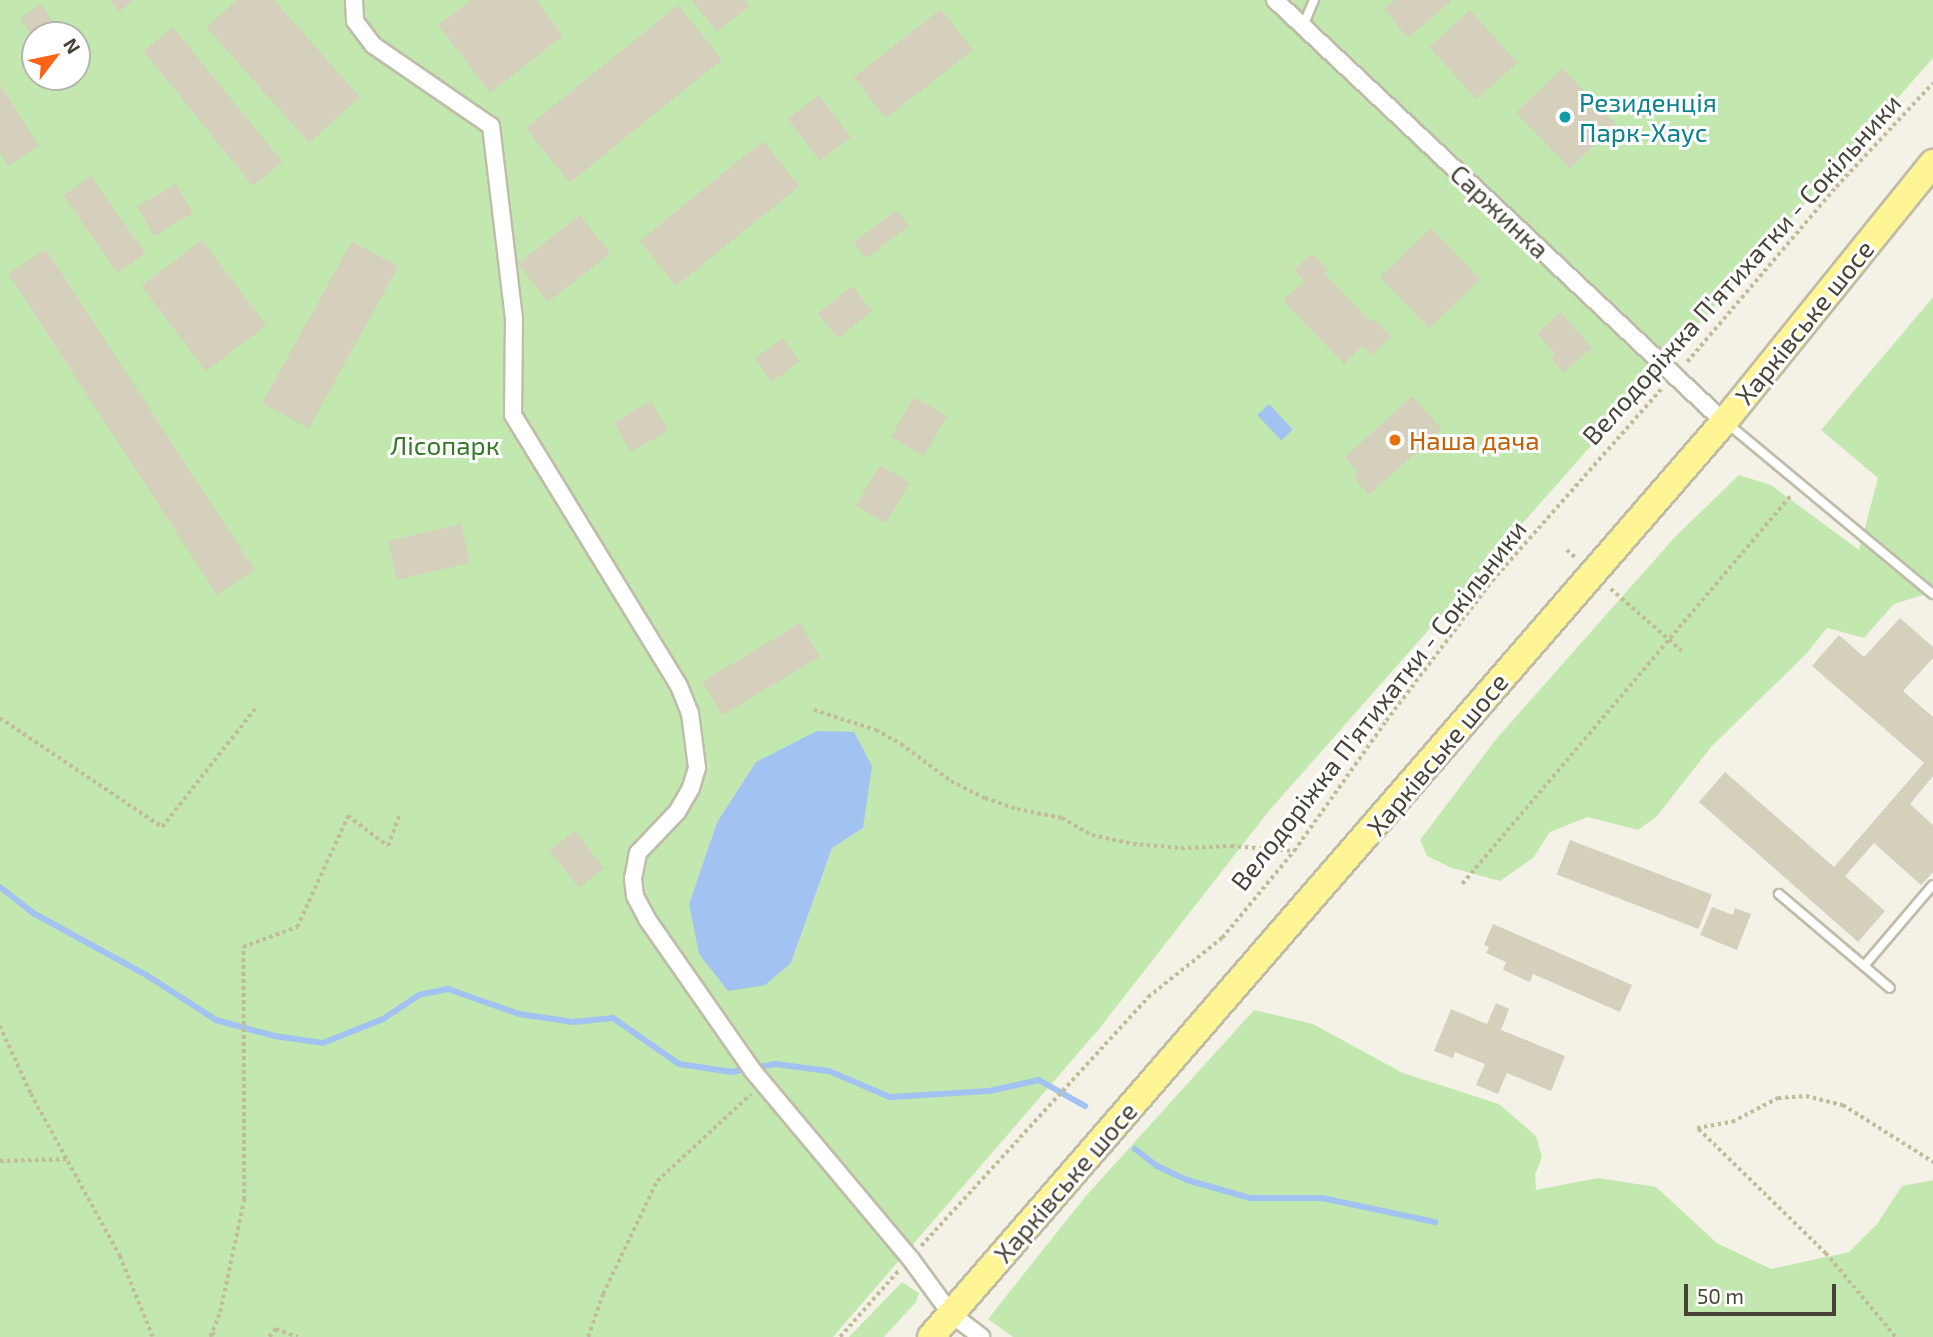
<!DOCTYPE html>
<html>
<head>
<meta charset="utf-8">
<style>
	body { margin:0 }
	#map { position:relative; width:1933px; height:1337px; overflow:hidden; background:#f4f2e7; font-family:"Exo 2",sans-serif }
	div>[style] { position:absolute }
	.green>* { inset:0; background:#c3e8af }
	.water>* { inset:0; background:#a2c2f1; transform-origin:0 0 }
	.stream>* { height:6px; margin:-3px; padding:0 3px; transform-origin:3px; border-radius:3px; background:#a2c2f1 }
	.building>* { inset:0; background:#d5d0bc; transform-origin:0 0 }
	.path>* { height:3.5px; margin-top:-1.75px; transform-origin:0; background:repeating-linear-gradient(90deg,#c1bb9a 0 3.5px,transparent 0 7px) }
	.roads { filter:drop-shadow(2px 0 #bfbca9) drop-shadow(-2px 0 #bfbca9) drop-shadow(0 2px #bfbca9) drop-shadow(0 -2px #bfbca9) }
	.lane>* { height:8px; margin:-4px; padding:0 4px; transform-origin:4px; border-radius:4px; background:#fff }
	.street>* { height:16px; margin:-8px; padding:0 8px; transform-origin:8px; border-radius:8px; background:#fff }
	.primary>* { height:26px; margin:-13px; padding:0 13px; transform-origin:13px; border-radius:13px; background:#fff594 }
	.dots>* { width:19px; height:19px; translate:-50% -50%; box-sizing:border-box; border:4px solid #fff; border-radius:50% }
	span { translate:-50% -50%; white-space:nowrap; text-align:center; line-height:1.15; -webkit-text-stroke:6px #fff; paint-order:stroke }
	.culture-label { font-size:26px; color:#0d838f }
	.left { translate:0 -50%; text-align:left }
	.street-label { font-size:26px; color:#474336 }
	.food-label { font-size:26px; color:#c56008 }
	.park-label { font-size:26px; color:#377928 }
	.north { position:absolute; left:21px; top:21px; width:70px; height:70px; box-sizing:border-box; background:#fff; border:2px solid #b5b4af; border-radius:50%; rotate:58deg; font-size:19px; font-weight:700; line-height:28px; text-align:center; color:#474336 }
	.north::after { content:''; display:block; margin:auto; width:24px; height:32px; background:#fd6314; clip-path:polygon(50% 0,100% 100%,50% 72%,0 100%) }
	.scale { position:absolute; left:1684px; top:1284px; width:152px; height:32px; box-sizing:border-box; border:4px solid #474336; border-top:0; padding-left:9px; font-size:21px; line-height:24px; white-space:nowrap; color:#474336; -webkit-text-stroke:5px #fff; paint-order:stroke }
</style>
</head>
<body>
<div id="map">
	<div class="green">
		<div style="clip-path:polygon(evenodd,0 0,1933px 0,1933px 58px,1268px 812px,1099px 1029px,833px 1337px,0 1337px,0 0,35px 35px,77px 35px,77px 77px,35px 77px,35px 35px,0 0,756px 762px,863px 828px,832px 848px,791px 963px,689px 904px,717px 822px,756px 762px)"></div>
		<div style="clip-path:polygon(1933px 297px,1933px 592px,1894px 604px,1864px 638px,1827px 628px,1807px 653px,1712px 746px,1657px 816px,1638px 830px,1588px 817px,1550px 832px,1533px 858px,1500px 881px,1452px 868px,1427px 856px,1420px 840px,1497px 738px,1675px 537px,1739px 475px,1771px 485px,1859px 550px,1878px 478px,1821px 430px)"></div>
		<div style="clip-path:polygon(1254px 1010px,1313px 1024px,1403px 1073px,1499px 1104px,1536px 1136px,1542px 1157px,1535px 1175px,1536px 1190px,1598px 1178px,1656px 1187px,1717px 1243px,1771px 1269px,1849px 1252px,1877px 1224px,1902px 1186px,1933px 1180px,1933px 1337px,1013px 1337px,988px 1319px,1085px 1197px)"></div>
		<div style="clip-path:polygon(902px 1282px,919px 1293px,916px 1302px,884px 1337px,849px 1337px)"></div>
	</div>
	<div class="water">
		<div style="left:1269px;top:404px;width:35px;height:16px;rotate:47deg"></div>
		<div style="clip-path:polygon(817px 731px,854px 732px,872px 766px,863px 828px,832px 848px,791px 963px,765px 985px,728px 991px,699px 954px,689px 904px,717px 822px,756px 762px)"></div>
	</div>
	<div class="stream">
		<div style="left:0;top:887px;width:42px;rotate:38.2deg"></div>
		<div style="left:33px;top:913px;width:131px;rotate:28.7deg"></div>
		<div style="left:148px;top:976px;width:81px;rotate:32.9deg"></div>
		<div style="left:216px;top:1020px;width:60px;rotate:15.4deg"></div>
		<div style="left:274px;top:1036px;width:49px;rotate:8.1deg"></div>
		<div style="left:323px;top:1043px;width:65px;rotate:-21.8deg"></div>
		<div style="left:383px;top:1019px;width:43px;rotate:-33.7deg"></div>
		<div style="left:419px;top:995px;width:30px;rotate:-12deg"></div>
		<div style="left:448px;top:989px;width:75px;rotate:19.4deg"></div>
		<div style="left:519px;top:1014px;width:55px;rotate:8.4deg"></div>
		<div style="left:573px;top:1022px;width:40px;rotate:-5.7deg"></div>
		<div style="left:613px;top:1018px;width:80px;rotate:34.9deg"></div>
		<div style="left:679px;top:1064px;width:54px;rotate:8.6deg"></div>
		<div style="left:732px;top:1072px;width:44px;rotate:-10.5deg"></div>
		<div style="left:775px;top:1064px;width:54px;rotate:7.4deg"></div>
		<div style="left:829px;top:1071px;width:66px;rotate:23.1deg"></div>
		<div style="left:890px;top:1097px;width:99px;rotate:-3.5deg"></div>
		<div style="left:989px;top:1091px;width:51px;rotate:-12.4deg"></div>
		<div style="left:1039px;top:1080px;width:53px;rotate:29.5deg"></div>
		<div style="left:1135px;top:1149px;width:28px;rotate:38deg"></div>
		<div style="left:1157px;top:1166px;width:33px;rotate:25deg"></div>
		<div style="left:1187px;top:1180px;width:66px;rotate:15.9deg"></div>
		<div style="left:1250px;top:1198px;width:72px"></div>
		<div style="left:1322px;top:1198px;width:116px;rotate:12deg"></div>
	</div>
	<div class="building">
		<div style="clip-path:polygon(109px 0,134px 0,119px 12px)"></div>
		<div style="clip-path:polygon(237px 0,274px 0,360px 97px,309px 143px,206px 27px)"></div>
		<div style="clip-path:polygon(471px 0,536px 0,563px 36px,490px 93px,438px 25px)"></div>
		<div style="clip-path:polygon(691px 0,744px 0,749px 6px,717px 32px)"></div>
		<div style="clip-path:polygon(1395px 0,1453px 0,1408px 38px,1384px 9px)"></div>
		<div style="clip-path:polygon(41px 4px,62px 35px,35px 35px,35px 41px,20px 18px)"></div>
		<div style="left:678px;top:5px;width:70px;height:196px;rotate:51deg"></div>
		<div style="left:941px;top:9px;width:52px;height:111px;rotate:52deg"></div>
		<div style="left:1470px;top:10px;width:71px;height:55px;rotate:48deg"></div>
		<div style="left:173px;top:27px;width:174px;height:38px;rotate:51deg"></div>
		<div style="left:1562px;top:68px;width:78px;height:64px;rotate:46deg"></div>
		<div style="clip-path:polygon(0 84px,39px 146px,8px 166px,0 153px)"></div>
		<div style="left:819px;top:95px;width:53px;height:39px;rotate:53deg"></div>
		<div style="left:763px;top:141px;width:58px;height:159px;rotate:51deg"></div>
		<div style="left:91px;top:176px;width:95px;height:34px;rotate:55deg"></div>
		<div style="left:176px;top:184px;width:34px;height:45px;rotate:60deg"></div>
		<div style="left:897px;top:210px;width:20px;height:54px;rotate:53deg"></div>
		<div style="left:580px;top:215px;width:49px;height:79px;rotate:52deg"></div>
		<div style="left:1431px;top:228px;width:71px;height:71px;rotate:46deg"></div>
		<div style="left:202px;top:240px;width:107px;height:76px;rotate:53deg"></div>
		<div style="left:352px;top:241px;width:53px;height:185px;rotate:29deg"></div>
		<div style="left:46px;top:249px;width:383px;height:45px;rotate:57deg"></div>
		<div style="clip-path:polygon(1312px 253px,1328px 270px,1324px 273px,1371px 322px,1374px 319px,1391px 337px,1371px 355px,1362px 346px,1344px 364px,1283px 301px,1304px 281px,1294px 270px)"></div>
		<div style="left:852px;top:286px;width:32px;height:44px;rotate:51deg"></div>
		<div style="clip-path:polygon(1561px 312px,1592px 348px,1563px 373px,1551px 359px,1555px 354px,1537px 333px)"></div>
		<div style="left:783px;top:338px;width:29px;height:35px;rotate:54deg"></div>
		<div style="clip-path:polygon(1412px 396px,1442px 429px,1369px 495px,1353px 477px,1358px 472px,1345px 457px)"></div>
		<div style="left:914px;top:397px;width:38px;height:46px;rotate:30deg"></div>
		<div style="left:651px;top:401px;width:34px;height:43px;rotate:60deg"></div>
		<div style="left:880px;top:465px;width:35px;height:47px;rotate:31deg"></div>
		<div style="left:461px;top:524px;width:40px;height:75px;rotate:77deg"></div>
		<div style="clip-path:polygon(1900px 618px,1933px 647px,1933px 658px,1903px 691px,1933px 717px,1933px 776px,1910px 804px,1933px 825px,1933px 872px,1921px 885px,1874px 843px,1845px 876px,1885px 911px,1858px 942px,1699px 802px,1725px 772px,1834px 867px,1924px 763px,1812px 666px,1839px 635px,1864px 657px)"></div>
		<div style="left:800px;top:623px;width:39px;height:114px;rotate:59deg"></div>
		<div style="left:575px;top:831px;width:47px;height:32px;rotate:52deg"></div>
		<div style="left:1570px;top:840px;width:152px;height:37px;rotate:21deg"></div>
		<div style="clip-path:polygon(1712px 907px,1733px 915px,1735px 908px,1751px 914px,1737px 950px,1700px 935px)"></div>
		<div style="clip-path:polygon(1493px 924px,1632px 985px,1620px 1012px,1533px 974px,1530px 982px,1503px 970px,1506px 962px,1486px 953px,1489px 947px,1484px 945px)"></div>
		<div style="clip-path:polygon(1496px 1003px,1509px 1009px,1501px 1030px,1565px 1056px,1551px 1091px,1507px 1073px,1498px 1094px,1476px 1085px,1485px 1064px,1455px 1052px,1453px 1058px,1434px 1051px,1451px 1009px,1487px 1024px)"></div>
	</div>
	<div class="path">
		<div style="left:1687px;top:362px;width:230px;rotate:-49.6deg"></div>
		<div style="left:1836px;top:187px;width:142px;rotate:-47deg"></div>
		<div style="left:1567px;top:550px;width:12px;rotate:42deg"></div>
		<div style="left:1611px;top:589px;width:94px;rotate:41.1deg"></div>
		<div style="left:814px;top:710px;width:65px;rotate:17.9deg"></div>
		<div style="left:876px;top:730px;width:29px;rotate:29deg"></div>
		<div style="left:901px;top:744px;width:62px;rotate:36.5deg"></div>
		<div style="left:951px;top:781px;width:38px;rotate:27deg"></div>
		<div style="left:985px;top:798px;width:34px;rotate:19deg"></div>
		<div style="left:1017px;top:809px;width:46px;rotate:11.3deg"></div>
		<div style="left:1062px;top:818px;width:34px;rotate:30deg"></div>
		<div style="left:1092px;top:835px;width:42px;rotate:12.4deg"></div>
		<div style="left:1133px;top:844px;width:48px;rotate:4.8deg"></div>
		<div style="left:1181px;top:848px;width:50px;rotate:-2.3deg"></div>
		<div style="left:1231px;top:846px;width:63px;rotate:4.5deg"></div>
		<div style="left:0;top:718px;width:195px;rotate:33.9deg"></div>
		<div style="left:162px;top:827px;width:150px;rotate:-51.8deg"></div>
		<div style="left:1462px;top:884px;width:511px;rotate:-49.76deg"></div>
		<div style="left:0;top:1026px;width:75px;rotate:65.5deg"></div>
		<div style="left:31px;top:1094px;width:185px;rotate:61.2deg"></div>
		<div style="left:120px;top:1256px;width:87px;rotate:67.8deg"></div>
		<div style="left:0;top:1161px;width:68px;rotate:-1.7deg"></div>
		<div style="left:921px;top:1246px;width:337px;rotate:-47.6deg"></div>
		<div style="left:1148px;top:997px;width:95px;rotate:-38.6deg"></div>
		<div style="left:1222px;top:938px;width:113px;rotate:-50.4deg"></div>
		<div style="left:1294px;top:851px;width:159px;rotate:-54.7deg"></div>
		<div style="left:1386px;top:721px;width:176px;rotate:-52.9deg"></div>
		<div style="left:1492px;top:581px;width:257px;rotate:-48.6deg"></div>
		<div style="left:212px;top:1333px;width:7px;rotate:34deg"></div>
		<div style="left:210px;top:1337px;width:27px;rotate:-68deg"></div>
		<div style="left:220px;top:1312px;width:115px;rotate:-77.9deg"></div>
		<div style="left:244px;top:1200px;width:253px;rotate:-90.2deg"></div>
		<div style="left:243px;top:947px;width:58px;rotate:-20.3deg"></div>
		<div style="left:297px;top:927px;width:122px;rotate:-65.3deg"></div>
		<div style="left:348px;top:816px;width:50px;rotate:36.9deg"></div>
		<div style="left:388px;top:846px;width:33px;rotate:-70deg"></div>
		<div style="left:269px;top:1337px;width:11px;rotate:-49deg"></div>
		<div style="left:276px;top:1329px;width:23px;rotate:20deg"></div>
		<div style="left:588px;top:1337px;width:46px;rotate:-70.8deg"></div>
		<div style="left:603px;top:1294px;width:125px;rotate:-64.5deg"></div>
		<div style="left:657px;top:1181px;width:128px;rotate:-42.8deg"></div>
		<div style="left:840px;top:1337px;width:89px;rotate:-48.6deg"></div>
		<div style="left:1895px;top:1337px;width:108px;rotate:-129.7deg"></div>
		<div style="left:1826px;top:1254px;width:180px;rotate:-135.7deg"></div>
		<div style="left:1697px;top:1128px;width:36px;rotate:-10deg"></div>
		<div style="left:1732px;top:1122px;width:52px;rotate:-27.6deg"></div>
		<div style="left:1778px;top:1098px;width:28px;rotate:-4deg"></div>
		<div style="left:1806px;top:1096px;width:38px;rotate:14deg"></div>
		<div style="left:1843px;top:1105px;width:107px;rotate:32.3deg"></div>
	</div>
	<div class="roads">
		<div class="lane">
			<div style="left:1303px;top:26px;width:28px;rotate:-67deg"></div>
			<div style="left:1728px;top:424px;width:266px;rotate:39.7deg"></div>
			<div style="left:1779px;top:894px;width:145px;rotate:40.3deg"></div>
			<div style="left:1864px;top:966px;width:106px;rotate:-49.6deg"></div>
		</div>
		<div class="street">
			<div style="left:354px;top:0;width:21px;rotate:87deg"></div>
			<div style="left:355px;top:21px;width:30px;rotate:53deg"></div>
			<div style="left:373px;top:45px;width:143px;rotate:34.5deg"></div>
			<div style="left:491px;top:126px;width:193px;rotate:83.2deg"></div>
			<div style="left:514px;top:318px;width:97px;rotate:90.6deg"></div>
			<div style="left:513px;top:415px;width:318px;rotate:58.5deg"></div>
			<div style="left:679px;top:686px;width:29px;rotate:68deg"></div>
			<div style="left:690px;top:713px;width:55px;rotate:82.7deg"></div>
			<div style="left:697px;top:768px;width:21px;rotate:107deg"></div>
			<div style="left:691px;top:788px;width:28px;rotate:120deg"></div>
			<div style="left:677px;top:812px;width:57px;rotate:133.6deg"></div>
			<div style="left:638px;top:853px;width:26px;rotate:101deg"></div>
			<div style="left:633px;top:879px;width:17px;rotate:83deg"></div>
			<div style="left:635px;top:896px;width:26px;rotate:62deg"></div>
			<div style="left:647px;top:919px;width:185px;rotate:55.1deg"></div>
			<div style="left:753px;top:1071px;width:244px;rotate:50deg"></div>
			<div style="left:910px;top:1258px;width:69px;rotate:53.8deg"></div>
			<div style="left:951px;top:1314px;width:38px;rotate:37deg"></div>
			<div style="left:1275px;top:0;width:616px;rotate:43.22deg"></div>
		</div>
		<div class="primary">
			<div style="left:931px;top:1337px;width:1211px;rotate:-49.09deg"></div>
			<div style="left:1724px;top:422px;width:333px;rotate:-51.1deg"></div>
		</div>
	</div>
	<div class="dots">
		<div style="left:1565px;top:117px;background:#0f9aa8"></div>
		<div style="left:1395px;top:440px;background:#e8710a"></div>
	</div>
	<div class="culture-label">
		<span class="left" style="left:1579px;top:117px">Резиденція<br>Парк-Хаус</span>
	</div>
	<div class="street-label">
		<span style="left:1500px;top:211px;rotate:43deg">Саржинка</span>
		<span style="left:1741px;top:269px;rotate:-48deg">Велодоріжка П'ятихатки - Сокільники</span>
		<span style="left:1804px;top:322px;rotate:-51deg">Харківське шосе</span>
		<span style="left:1378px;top:705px;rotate:-52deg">Велодоріжка П'ятихатки - Сокільники</span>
		<span style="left:1437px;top:754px;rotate:-50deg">Харківське шосе</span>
		<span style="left:1065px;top:1182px;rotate:-49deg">Харківське шосе</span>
	</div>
	<div class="food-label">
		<span class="left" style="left:1409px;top:440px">Наша дача</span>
	</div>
	<div class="park-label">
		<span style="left:445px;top:445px">Лісопарк</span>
	</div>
	<div class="north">N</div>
	<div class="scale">50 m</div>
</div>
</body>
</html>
